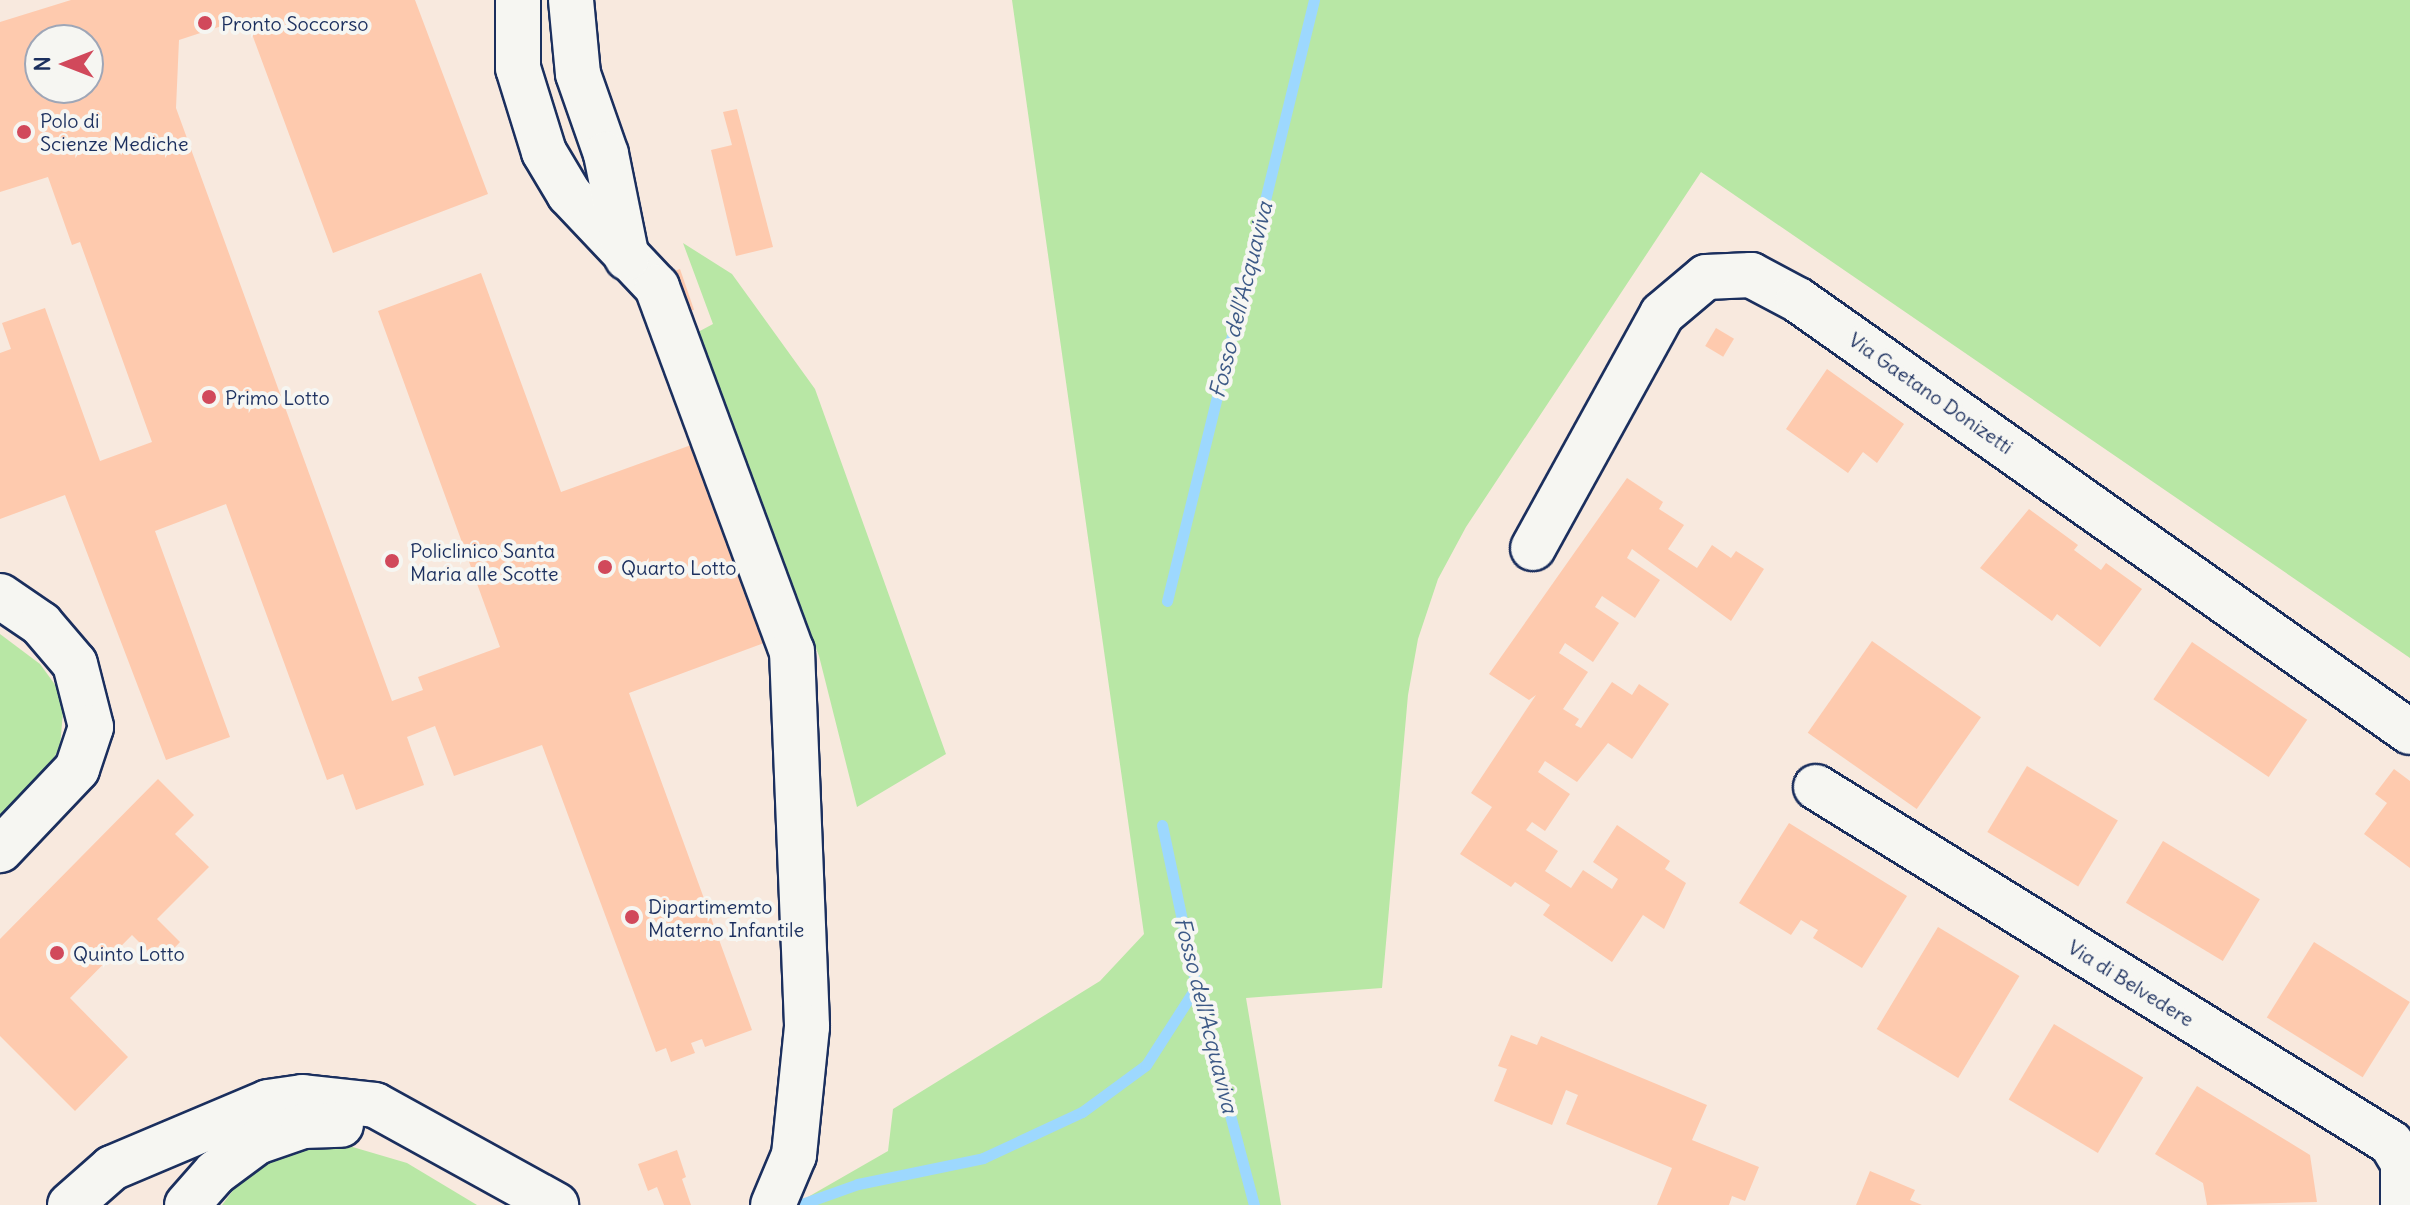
<!DOCTYPE html>
<html>
<head>
<meta charset="utf-8">
<style>
	body { margin:0 }
	#map { position:relative; width:2410px; height:1205px; overflow:hidden; background:#f8e9de; font-family:Delius,sans-serif }
	div>[style] { position:absolute }
	.green>* { inset:0; background:#b8e7a5 }
	.stream>* { height:11px; margin:-5.5px; padding:0 5.5px; transform-origin:5.5px; border-radius:5.5px; background:#9dd8fe }
	.building>* { inset:0; background:#fecaae; transform-origin:0 0 }
	.roads { filter:drop-shadow(2px 0 #1b2f5e) drop-shadow(-2px 0 #1b2f5e) drop-shadow(0 2px #1b2f5e) drop-shadow(0 -2px #1b2f5e) }
	.minor>* { height:44px; margin:-22px; padding:0 22px; transform-origin:22px; border-radius:22px; background:#f6f6f2 }
	.dots>* { width:22px; height:22px; translate:-50% -50%; box-sizing:border-box; border:4px solid #f6f6f2; border-radius:50% }
	span { translate:-50% -50%; white-space:nowrap; text-align:center; line-height:1.15; -webkit-text-stroke:8px #f6f6f2; paint-order:stroke }
	.poi-label { font-size:20px; color:#1b2f5e }
	.left { translate:0 -50%; text-align:left }
	.street-label { font-size:20px; color:#1b2f5e }
	.water-label { font-size:22px; color:#3c5986; font-style:italic }
	.north { position:absolute; left:24px; top:24px; width:80px; height:80px; box-sizing:border-box; background:#f6f6f2; border:2px solid #9ea6b7; border-radius:50%; rotate:270deg; font-size:22px; font-weight:700; line-height:32px; text-align:center; color:#1b2f5e }
	.north::after { content:''; display:block; margin:auto; width:28px; height:36px; background:#d1495b; clip-path:polygon(50% 0,100% 100%,50% 72%,0 100%) }
</style>
</head>
<body>
<div id="map">
	<div class="green">
		<div style="clip-path:polygon(1012px 0,2410px 0,2410px 658px,1701px 172px,1466px 527px,1438px 579px,1418px 639px,1408px 695px,1382px 988px,1246px 998px,1281px 1205px,794px 1205px,888px 1151px,893px 1109px,1100px 981px,1144px 934px)"></div>
		<div style="clip-path:polygon(683px 243px,732px 274px,815px 389px,946px 754px,857px 807px,819px 656px,698px 332px,713px 324px)"></div>
		<div style="clip-path:polygon(0 634px,40px 664px,56px 686px,63px 712px,60px 747px,50px 765px,0 816px)"></div>
		<div style="clip-path:polygon(322px 1138px,407px 1163px,477px 1205px,222px 1205px,246px 1173px,285px 1147px)"></div>
	</div>
	<div class="stream">
		<div style="left:1167px;top:601px;width:619px;rotate:-76.26deg"></div>
		<div style="left:1162px;top:825px;width:166px;rotate:78.1deg"></div>
		<div style="left:1196px;top:987px;width:226px;rotate:75.1deg"></div>
		<div style="left:799px;top:1205px;width:63px;rotate:-19.6deg"></div>
		<div style="left:858px;top:1184px;width:128px;rotate:-11.7deg"></div>
		<div style="left:983px;top:1158px;width:109px;rotate:-24.9deg"></div>
		<div style="left:1082px;top:1112px;width:79px;rotate:-36.3deg"></div>
		<div style="left:1146px;top:1065px;width:93px;rotate:-57.3deg"></div>
	</div>
	<div class="building">
		<div style="clip-path:polygon(evenodd,71px 0,415px 0,488px 194px,333px 253px,246px 18px,179px 40px,176px 108px,392px 701px,423px 690px,418px 677px,500px 647px,378px 311px,481px 273px,561px 492px,694px 444px,767px 642px,629px 693px,752px 1030px,705px 1047px,702px 1039px,691px 1043px,695px 1053px,671px 1062px,666px 1048px,656px 1052px,542px 745px,454px 776px,435px 726px,407px 737px,424px 785px,356px 810px,343px 774px,327px 780px,226px 504px,155px 531px,230px 737px,166px 760px,65px 495px,0 519px,0 353px,11px 349px,2px 323px,45px 308px,100px 461px,152px 442px,80px 242px,72px 245px,48px 177px,0 192px,0 22px,71px 0,40px 40px,88px 40px,88px 88px,40px 88px,40px 40px)"></div>
		<div style="clip-path:polygon(737px 109px,773px 247px,736px 256px,711px 150px,732px 145px,723px 112px)"></div>
		<div style="left:680px;top:269px;width:43px;height:18px;rotate:71deg"></div>
		<div style="left:1716px;top:328px;width:21px;height:21px;rotate:31deg"></div>
		<div style="clip-path:polygon(1827px 369px,1904px 424px,1877px 463px,1863px 452px,1848px 473px,1786px 429px)"></div>
		<div style="clip-path:polygon(1627px 478px,1663px 502px,1659px 509px,1684px 525px,1668px 549px,1697px 568px,1712px 545px,1731px 558px,1736px 551px,1764px 569px,1731px 621px,1632px 549px,1627px 558px,1660px 580px,1635px 618px,1602px 596px,1595px 607px,1619px 623px,1593px 662px,1565px 643px,1559px 653px,1588px 672px,1563px 709px,1579px 719px,1575px 725px,1581px 728px,1612px 682px,1632px 695px,1639px 684px,1669px 704px,1632px 759px,1608px 743px,1577px 782px,1545px 761px,1538px 772px,1570px 794px,1545px 831px,1532px 822px,1526px 830px,1558px 851px,1545px 871px,1571px 888px,1583px 870px,1612px 889px,1618px 879px,1593px 862px,1617px 825px,1670px 861px,1665px 869px,1686px 883px,1664px 929px,1643px 915px,1612px 962px,1543px 915px,1550px 905px,1515px 882px,1511px 887px,1460px 854px,1492px 807px,1471px 793px,1536px 695px,1529px 700px,1489px 674px)"></div>
		<div style="clip-path:polygon(2029px 509px,2078px 545px,2074px 550px,2101px 570px,2106px 563px,2142px 589px,2100px 647px,2057px 614px,2052px 621px,1980px 568px)"></div>
		<div style="left:1872px;top:641px;width:133px;height:112px;rotate:35deg"></div>
		<div style="left:2192px;top:642px;width:139px;height:69px;rotate:34deg"></div>
		<div style="left:2027px;top:766px;width:106px;height:77px;rotate:31deg"></div>
		<div style="clip-path:polygon(2394px 769px,2410px 781px,2410px 868px,2364px 834px,2387px 803px,2375px 794px)"></div>
		<div style="clip-path:polygon(158px 779px,194px 815px,175px 834px,209px 867px,157px 919px,180px 942px,160px 963px,132px 935px,70px 998px,128px 1057px,75px 1111px,0 1036px,0 939px)"></div>
		<div style="clip-path:polygon(1789px 823px,1907px 896px,1862px 968px,1813px 938px,1818px 930px,1801px 920px,1791px 935px,1739px 903px)"></div>
		<div style="left:2163px;top:841px;width:113px;height:72px;rotate:31deg"></div>
		<div style="left:1938px;top:927px;width:95px;height:119px;rotate:31deg"></div>
		<div style="left:2314px;top:942px;width:113px;height:89px;rotate:32deg"></div>
		<div style="left:2054px;top:1024px;width:104px;height:88px;rotate:31deg"></div>
		<div style="clip-path:polygon(1511px 1035px,1537px 1045px,1541px 1036px,1707px 1105px,1692px 1140px,1759px 1167px,1745px 1201px,1732px 1196px,1729px 1205px,1657px 1205px,1672px 1168px,1566px 1124px,1578px 1095px,1566px 1090px,1552px 1125px,1494px 1101px,1507px 1069px,1498px 1066px)"></div>
		<div style="clip-path:polygon(2197px 1086px,2310px 1155px,2317px 1202px,2207px 1205px,2203px 1183px,2155px 1154px)"></div>
		<div style="clip-path:polygon(677px 1150px,686px 1177px,682px 1179px,691px 1205px,664px 1205px,657px 1187px,648px 1191px,638px 1164px)"></div>
		<div style="clip-path:polygon(1870px 1171px,1915px 1190px,1910px 1200px,1922px 1205px,1856px 1205px)"></div>
	</div>
	<div class="roads">
		<div class="minor">
			<div style="left:518px;top:0;width:68px;rotate:90deg"></div>
			<div style="left:518px;top:68px;width:88px;rotate:72.8deg"></div>
			<div style="left:544px;top:152px;width:49px;rotate:59.2deg"></div>
			<div style="left:569px;top:194px;width:128px;rotate:46.6deg"></div>
			<div style="left:657px;top:287px;width:388px;rotate:69.7deg"></div>
			<div style="left:792px;top:651px;width:376px;rotate:87.7deg"></div>
			<div style="left:807px;top:1027px;width:129px;rotate:95.8deg"></div>
			<div style="left:794px;top:1155px;width:54px;rotate:112.8deg"></div>
			<div style="left:571px;top:0;width:74px;rotate:84.6deg"></div>
			<div style="left:578px;top:74px;width:85px;rotate:70.7deg"></div>
			<div style="left:606px;top:154px;width:106px;rotate:78.6deg"></div>
			<div style="left:1533px;top:548px;width:267px;rotate:-61.1deg"></div>
			<div style="left:1662px;top:314px;width:57px;rotate:-40.1deg"></div>
			<div style="left:1706px;top:277px;width:45px;rotate:-2.5deg"></div>
			<div style="left:1751px;top:275px;width:53px;rotate:28deg"></div>
			<div style="left:1798px;top:300px;width:749px;rotate:35.22deg"></div>
			<div style="left:0;top:596px;width:50px;rotate:34.3deg"></div>
			<div style="left:41px;top:624px;width:52px;rotate:49.6deg"></div>
			<div style="left:75px;top:664px;width:65px;rotate:75.7deg"></div>
			<div style="left:91px;top:727px;width:44px;rotate:108.4deg"></div>
			<div style="left:77px;top:769px;width:112px;rotate:133.5deg"></div>
			<div style="left:1816px;top:787px;width:676px;rotate:31.76deg"></div>
			<div style="left:2391px;top:1143px;width:23px;rotate:59deg"></div>
			<div style="left:2403px;top:1163px;width:42px;rotate:90deg"></div>
			<div style="left:70px;top:1205px;width:56px;rotate:-41.4deg"></div>
			<div style="left:112px;top:1168px;width:169px;rotate:-22.9deg"></div>
			<div style="left:268px;top:1102px;width:35px;rotate:-8deg"></div>
			<div style="left:303px;top:1097px;width:72px;rotate:6.3deg"></div>
			<div style="left:375px;top:1105px;width:207px;rotate:28.9deg"></div>
			<div style="left:187px;top:1205px;width:43px;rotate:-48.8deg"></div>
			<div style="left:215px;top:1173px;width:52px;rotate:-36.4deg"></div>
			<div style="left:257px;top:1142px;width:49px;rotate:-19.2deg"></div>
			<div style="left:303px;top:1126px;width:38px;rotate:-2deg"></div>
		</div>
	</div>
	<div class="dots">
		<div style="left:205px;top:23px;background:#d1495b"></div>
		<div style="left:24px;top:132px;background:#d1495b"></div>
		<div style="left:209px;top:397px;background:#d1495b"></div>
		<div style="left:392px;top:561px;background:#d1495b"></div>
		<div style="left:605px;top:567px;background:#d1495b"></div>
		<div style="left:632px;top:917px;background:#d1495b"></div>
		<div style="left:57px;top:953px;background:#d1495b"></div>
	</div>
	<div class="poi-label">
		<span class="left" style="left:221px;top:23px">Pronto Soccorso</span>
		<span class="left" style="left:40px;top:132px">Polo di<br>Scienze Mediche</span>
		<span class="left" style="left:225px;top:397px">Primo Lotto</span>
		<span class="left" style="left:410px;top:562px">Policlinico Santa<br>Maria alle Scotte</span>
		<span class="left" style="left:621px;top:567px">Quarto Lotto</span>
		<span class="left" style="left:648px;top:918px">Dipartimemto<br>Materno Infantile</span>
		<span class="left" style="left:73px;top:953px">Quinto Lotto</span>
	</div>
	<div class="street-label">
		<span style="left:1931px;top:393px;rotate:35deg">Via Gaetano Donizetti</span>
		<span style="left:2131px;top:983px;rotate:32deg">Via di Belvedere</span>
	</div>
	<div class="water-label">
		<span style="left:1241px;top:300px;rotate:-76deg">Fosso dell'Acquaviva</span>
		<span style="left:1206px;top:1015px;rotate:76deg">Fosso dell'Acquaviva</span>
	</div>
	<div class="north">N</div>
</div>
</body>
</html>
